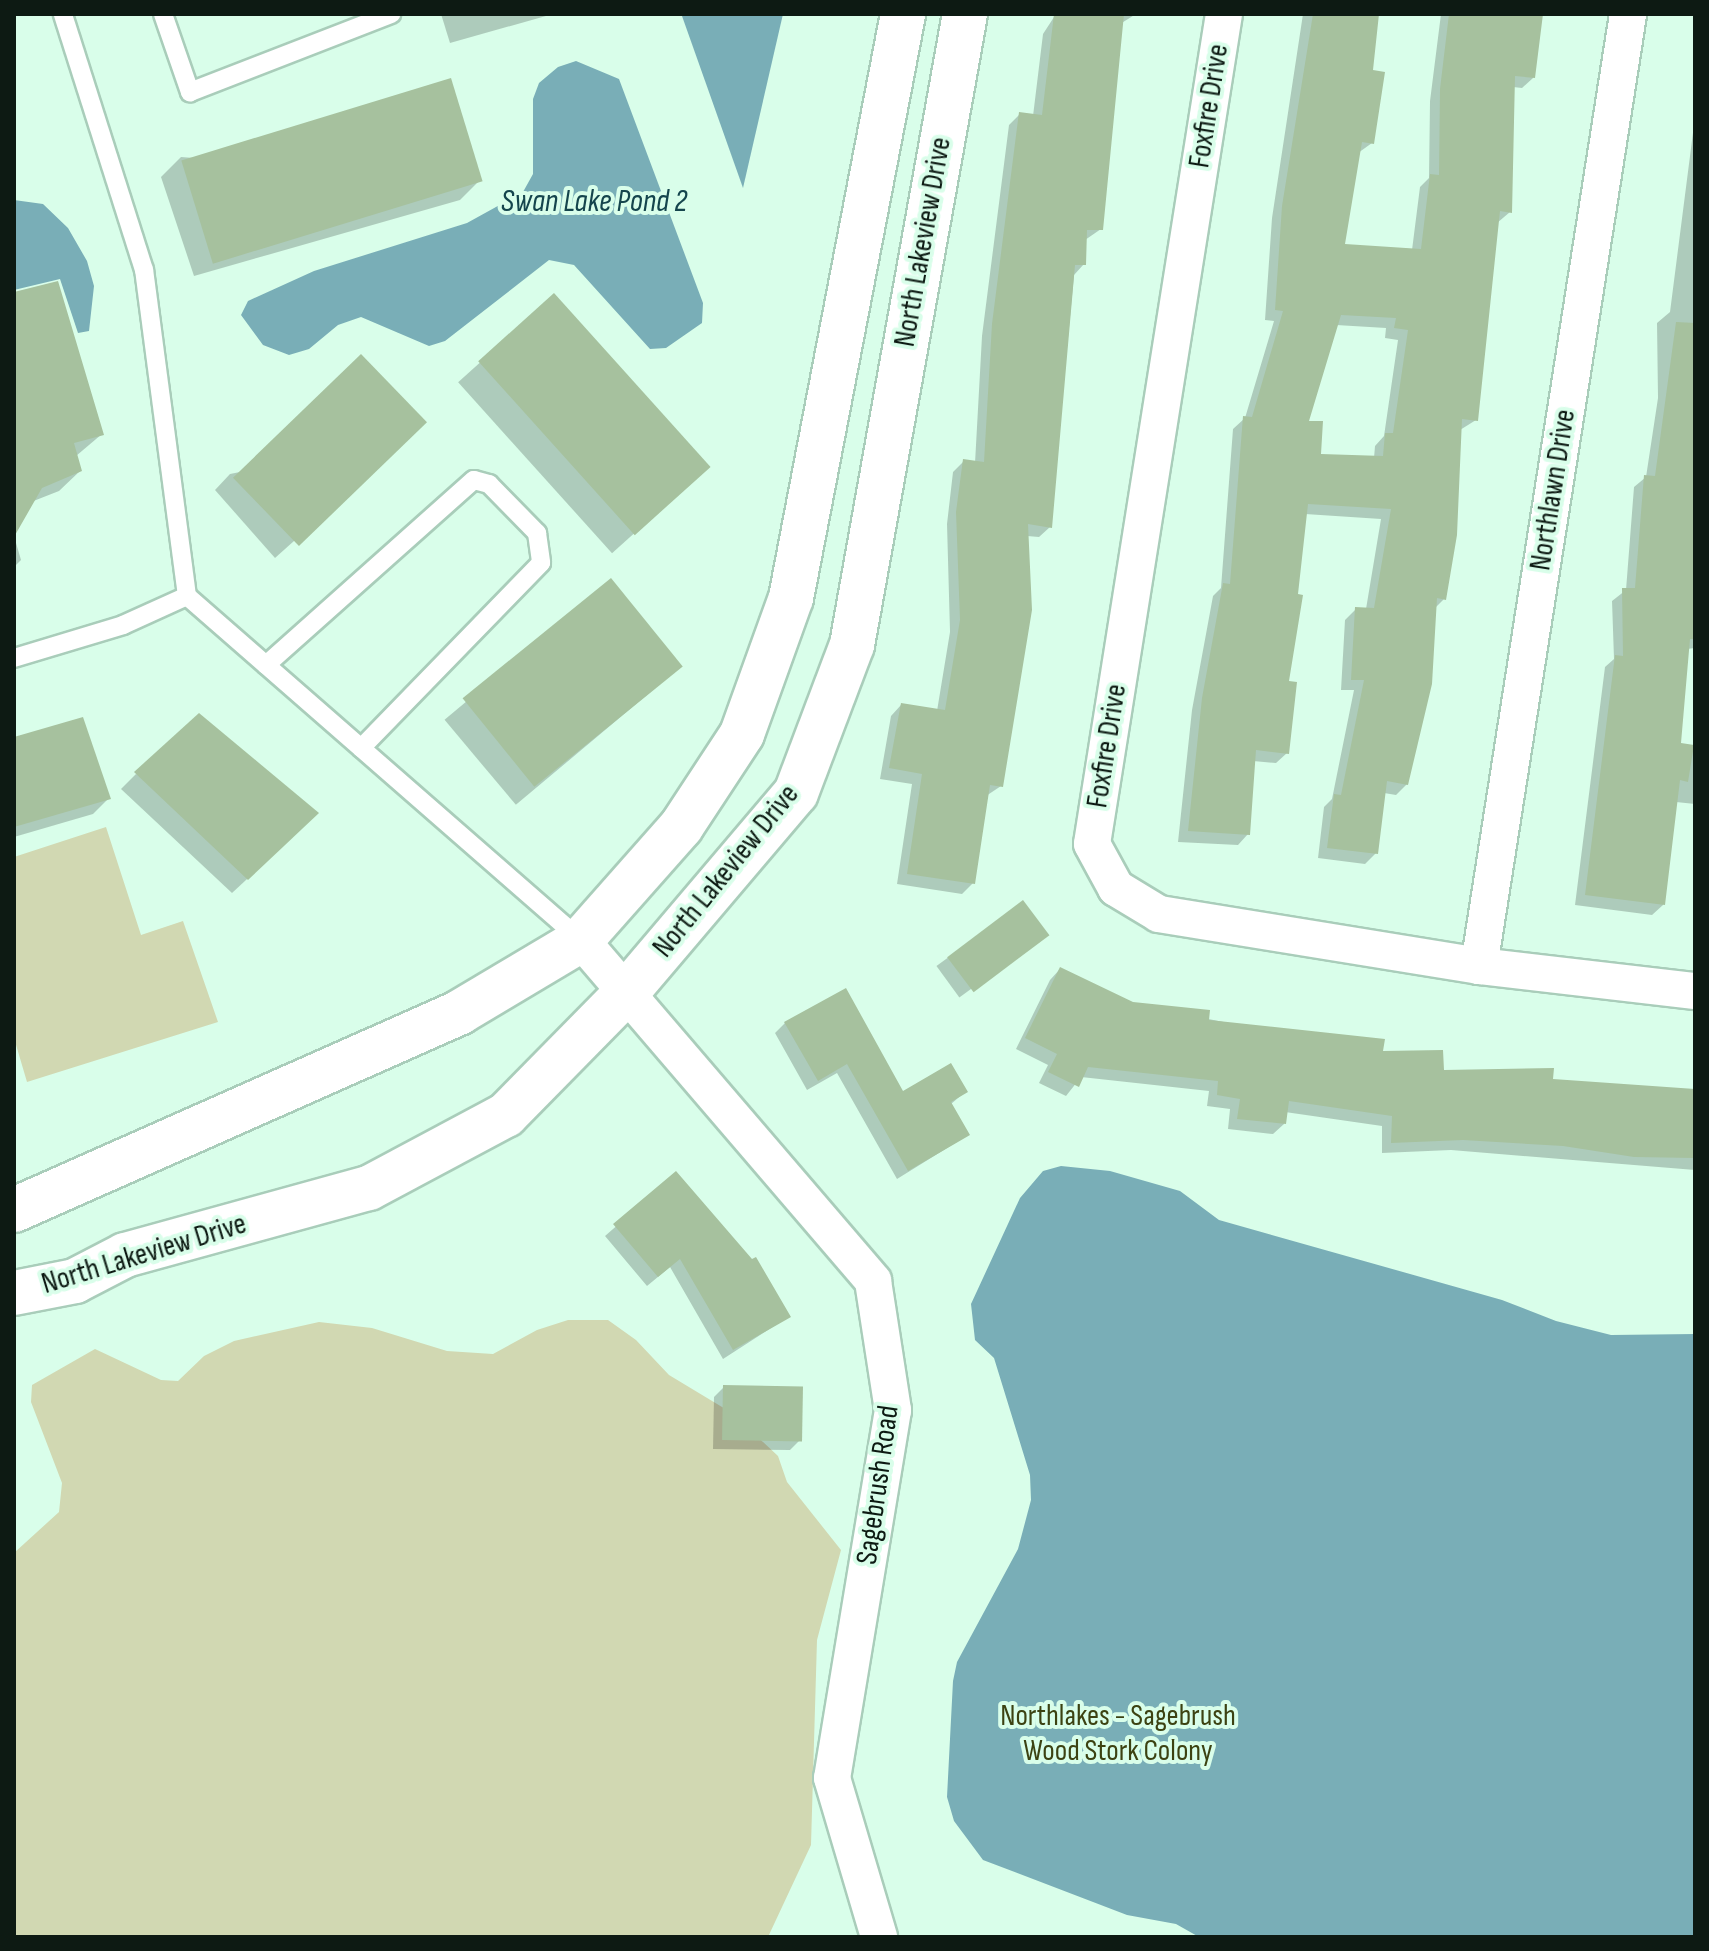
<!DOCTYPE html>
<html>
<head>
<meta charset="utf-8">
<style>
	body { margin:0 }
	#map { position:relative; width:1709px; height:1951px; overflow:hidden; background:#d9feea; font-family:"Sofia Sans Condensed",sans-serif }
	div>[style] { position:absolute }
	.green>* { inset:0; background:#d1d8b2 }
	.water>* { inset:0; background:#79aeb7 }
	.shadow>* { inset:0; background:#0003; transform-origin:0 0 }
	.building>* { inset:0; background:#a6c19e; transform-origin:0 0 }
	.roads { filter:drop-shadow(2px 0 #a9cdba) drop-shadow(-2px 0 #a9cdba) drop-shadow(0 2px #a9cdba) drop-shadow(0 -2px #a9cdba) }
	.service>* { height:18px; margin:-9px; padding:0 9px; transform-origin:9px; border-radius:9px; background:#fff }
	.minor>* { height:36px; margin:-18px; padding:0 18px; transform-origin:18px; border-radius:18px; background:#fff }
	.tertiary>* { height:44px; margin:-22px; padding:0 22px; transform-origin:22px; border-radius:22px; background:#fff }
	span { translate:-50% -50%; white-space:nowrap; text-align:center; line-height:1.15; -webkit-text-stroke:8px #d9feea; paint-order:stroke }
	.street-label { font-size:30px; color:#0d1a13 }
	.park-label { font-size:30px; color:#3c4212 }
	.water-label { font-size:32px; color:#15454d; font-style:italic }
	.frame { position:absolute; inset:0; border:16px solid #0d1a13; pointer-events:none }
</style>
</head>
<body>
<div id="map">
	<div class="green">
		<div style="clip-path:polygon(106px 827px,141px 935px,183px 921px,218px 1022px,27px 1082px,14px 1038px,14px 857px)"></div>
		<div style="clip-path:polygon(568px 1320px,608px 1320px,636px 1340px,669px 1375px,732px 1413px,778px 1456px,787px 1482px,841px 1550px,817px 1640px,811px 1845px,768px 1937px,14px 1937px,14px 1553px,59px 1512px,62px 1483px,31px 1402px,32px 1385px,95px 1349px,161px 1380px,178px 1381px,204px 1356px,234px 1341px,319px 1322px,372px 1328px,447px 1351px,493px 1354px,537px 1330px)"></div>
	</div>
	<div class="water">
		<div style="clip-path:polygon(682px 14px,783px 14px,743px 188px,682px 16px)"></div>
		<div style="clip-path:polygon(576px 61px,619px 79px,703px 303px,702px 323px,666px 348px,650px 349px,574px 265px,549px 260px,445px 341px,429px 346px,361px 317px,338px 325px,309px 349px,289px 355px,263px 345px,241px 315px,248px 301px,314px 271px,467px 223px,523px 192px,533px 174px,533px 99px,539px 83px,558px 67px)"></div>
		<div style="clip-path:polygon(14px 200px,43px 204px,68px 228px,87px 261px,94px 286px,89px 331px,78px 333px,60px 279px,14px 290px)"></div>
		<div style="clip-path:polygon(1061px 1166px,1110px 1171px,1180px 1191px,1219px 1220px,1502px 1300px,1556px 1321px,1611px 1335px,1695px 1334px,1695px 1937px,1199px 1937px,1176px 1924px,1127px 1915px,983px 1860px,954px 1821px,947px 1797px,953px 1681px,957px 1662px,1018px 1549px,1031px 1500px,1030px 1475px,994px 1358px,975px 1340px,971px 1304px,1020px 1198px,1043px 1171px)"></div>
	</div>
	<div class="shadow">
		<div style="clip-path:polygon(441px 14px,553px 14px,450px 43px)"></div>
		<div style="clip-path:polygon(1056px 14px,1136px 14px,1120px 24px,1101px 229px,1085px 240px,1084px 264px,1074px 275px,1050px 527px,1039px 537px,1027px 536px,1001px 786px,986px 796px,973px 883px,962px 894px,897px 884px,912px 784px,880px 779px,891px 716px,901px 705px,937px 711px,950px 632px,947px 524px,953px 472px,964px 461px,975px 463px,982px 336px,1009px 125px,1020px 114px,1033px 116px,1043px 34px)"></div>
		<div style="clip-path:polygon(evenodd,1303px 14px,1377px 14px,1370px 72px,1372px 143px,1358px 153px,1343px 246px,1412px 250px,1420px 187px,1429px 178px,1430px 101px,1441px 14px,1541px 14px,1533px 78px,1522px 88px,1513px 87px,1510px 212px,1497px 223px,1476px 420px,1460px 430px,1444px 599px,1435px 608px,1407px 784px,1396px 795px,1384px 793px,1376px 853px,1365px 864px,1318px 858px,1324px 807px,1332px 799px,1354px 690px,1341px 690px,1345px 620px,1356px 609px,1366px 609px,1381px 519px,1305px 514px,1286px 683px,1287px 753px,1276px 763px,1253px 761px,1248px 834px,1238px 845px,1178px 842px,1192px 710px,1213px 596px,1221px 588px,1233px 429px,1245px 418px,1274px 321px,1265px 320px,1272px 218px,1303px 14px,1336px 325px,1386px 328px,1385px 338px,1398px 340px,1384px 436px,1375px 446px,1374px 458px,1318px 456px,1307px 422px,1336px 325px)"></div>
		<div style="clip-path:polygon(1695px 117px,1695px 648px,1687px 649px,1678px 745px,1695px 747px,1695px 804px,1676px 802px,1663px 905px,1652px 915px,1575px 905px,1605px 667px,1614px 659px,1612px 601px,1626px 590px,1634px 487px,1646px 477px,1658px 398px,1657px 323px,1670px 312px)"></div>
		<div style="clip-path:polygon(181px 157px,480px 180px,460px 200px,194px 276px,161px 177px)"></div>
		<div style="clip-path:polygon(14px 294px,102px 434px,76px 456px,80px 471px,59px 491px,31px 502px,14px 533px)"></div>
		<div style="left:554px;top:296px;width:230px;height:129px;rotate:48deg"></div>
		<div style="clip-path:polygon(409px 438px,275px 558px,215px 490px,230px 474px)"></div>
		<div style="clip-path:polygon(14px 536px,21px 560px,14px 567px)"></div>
		<div style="left:610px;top:581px;width:111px;height:216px;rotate:50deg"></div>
		<div style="clip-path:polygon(14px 739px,108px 799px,93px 814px,14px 837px)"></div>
		<div style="clip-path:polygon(136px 774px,302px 828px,232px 893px,121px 789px)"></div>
		<div style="left:1023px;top:903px;width:39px;height:107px;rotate:54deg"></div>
		<div style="clip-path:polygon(1060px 969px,1132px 1004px,1381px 1053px,1442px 1072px,1695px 1090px,1695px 1170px,1451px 1150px,1382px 1153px,1382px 1126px,1285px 1112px,1284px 1124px,1273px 1134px,1228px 1129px,1230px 1109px,1207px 1106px,1209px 1091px,1081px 1077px,1066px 1096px,1039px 1083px,1048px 1065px,1016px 1049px,1050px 980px)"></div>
		<div style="clip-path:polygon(785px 1023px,902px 1094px,965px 1092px,951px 1104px,968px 1135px,897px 1179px,837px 1073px,807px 1090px,775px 1033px)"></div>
		<div style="clip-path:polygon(676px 1174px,788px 1317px,723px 1359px,670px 1267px,647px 1286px,605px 1236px)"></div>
		<div style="clip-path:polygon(724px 1387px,800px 1440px,790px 1450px,713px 1449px,714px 1397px)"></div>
	</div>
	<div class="building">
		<div style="clip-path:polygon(1054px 14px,1124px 14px,1103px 230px,1087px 230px,1086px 265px,1075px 265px,1052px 528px,1028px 524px,1032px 610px,1003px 787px,990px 785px,975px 884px,907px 874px,922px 774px,889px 768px,901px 703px,945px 710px,960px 620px,956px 512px,963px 459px,984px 462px,992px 324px,1019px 112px,1042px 115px)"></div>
		<div style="clip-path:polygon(evenodd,1313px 14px,1379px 14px,1373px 70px,1385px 72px,1374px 144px,1362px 142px,1345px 244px,1421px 249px,1430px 174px,1439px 175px,1440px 89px,1449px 14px,1543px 14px,1535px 78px,1515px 76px,1512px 213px,1500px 211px,1478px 421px,1462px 419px,1457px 535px,1446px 600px,1437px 598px,1432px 684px,1408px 785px,1387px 781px,1378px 854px,1327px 848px,1334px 794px,1341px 795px,1364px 680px,1351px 680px,1355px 607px,1374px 608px,1391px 509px,1308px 504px,1298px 594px,1303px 595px,1289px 681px,1297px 682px,1289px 754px,1256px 750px,1250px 835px,1188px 831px,1202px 698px,1223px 583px,1230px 584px,1243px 416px,1252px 417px,1283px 311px,1275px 310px,1282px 206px,1313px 14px,1341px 315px,1396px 318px,1394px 328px,1408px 330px,1393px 433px,1385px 433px,1383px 456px,1321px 454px,1323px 421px,1309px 421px,1341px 315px)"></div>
		<div style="left:451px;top:78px;width:108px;height:282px;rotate:73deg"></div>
		<div style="clip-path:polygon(58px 281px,104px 435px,74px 443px,82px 471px,42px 488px,14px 537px,14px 292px)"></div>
		<div style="left:554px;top:293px;width:234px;height:102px;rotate:48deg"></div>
		<div style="clip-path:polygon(1676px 322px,1695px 323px,1695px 639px,1690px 639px,1681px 743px,1694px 745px,1688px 782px,1680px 780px,1665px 905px,1585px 895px,1615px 655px,1623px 656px,1622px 588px,1635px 588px,1644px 475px,1655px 476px)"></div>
		<div style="left:361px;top:354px;width:95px;height:178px;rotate:46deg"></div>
		<div style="left:611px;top:578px;width:114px;height:191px;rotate:51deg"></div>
		<div style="clip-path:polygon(199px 713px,319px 813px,248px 880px,134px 772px)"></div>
		<div style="clip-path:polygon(83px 717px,111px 799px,14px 827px,14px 737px)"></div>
		<div style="left:1023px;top:900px;width:44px;height:95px;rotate:53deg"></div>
		<div style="clip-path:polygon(1060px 967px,1133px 1002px,1210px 1010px,1209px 1020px,1385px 1039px,1383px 1051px,1443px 1050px,1444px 1070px,1554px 1068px,1553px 1079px,1695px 1089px,1695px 1158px,1634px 1157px,1563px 1146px,1463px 1140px,1391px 1143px,1392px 1116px,1289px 1101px,1286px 1124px,1237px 1119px,1240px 1099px,1217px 1095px,1218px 1081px,1088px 1067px,1079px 1087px,1048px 1072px,1057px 1054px,1025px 1038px)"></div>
		<div style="clip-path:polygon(846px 988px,903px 1091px,951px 1063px,968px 1092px,951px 1102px,970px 1135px,908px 1171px,847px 1064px,818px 1081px,784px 1022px)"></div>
		<div style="clip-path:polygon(676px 1171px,752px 1259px,756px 1257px,791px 1317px,733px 1350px,680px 1259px,658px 1277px,613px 1224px)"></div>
		<div style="left:723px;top:1385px;width:80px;height:55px;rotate:1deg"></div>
	</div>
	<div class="roads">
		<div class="service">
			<div style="left:163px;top:14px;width:83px;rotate:70.9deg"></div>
			<div style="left:190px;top:92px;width:216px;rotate:-21.2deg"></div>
			<div style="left:187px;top:596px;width:523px;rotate:41.12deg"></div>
			<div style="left:14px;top:658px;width:114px;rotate:-16.8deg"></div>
			<div style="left:123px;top:625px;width:70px;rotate:-24.4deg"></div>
			<div style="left:187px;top:596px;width:329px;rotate:-97.5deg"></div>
			<div style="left:144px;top:270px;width:269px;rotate:-107.6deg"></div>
			<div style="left:266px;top:665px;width:278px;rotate:-41.7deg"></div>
			<div style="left:474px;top:480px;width:16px;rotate:15deg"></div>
			<div style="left:489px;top:484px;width:69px;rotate:45.6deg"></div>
			<div style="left:537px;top:533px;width:30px;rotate:82deg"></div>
			<div style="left:541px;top:563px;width:258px;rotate:134.2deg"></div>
		</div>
		<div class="minor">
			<div style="left:1224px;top:14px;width:840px;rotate:99.04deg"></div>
			<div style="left:1092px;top:844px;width:50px;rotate:61.4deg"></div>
			<div style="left:1116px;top:888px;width:50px;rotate:31.2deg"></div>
			<div style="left:1159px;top:914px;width:324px;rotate:9.2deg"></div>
			<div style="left:1479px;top:966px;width:217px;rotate:6.6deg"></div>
			<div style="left:581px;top:940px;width:449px;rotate:49.4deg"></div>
			<div style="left:873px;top:1281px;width:131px;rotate:81.2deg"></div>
			<div style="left:893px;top:1410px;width:373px;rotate:99.4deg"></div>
			<div style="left:832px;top:1778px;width:166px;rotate:73.5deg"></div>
			<div style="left:1479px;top:966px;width:964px;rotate:-81.1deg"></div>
		</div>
		<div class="tertiary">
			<div style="left:14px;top:1210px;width:488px;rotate:-23.9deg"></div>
			<div style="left:460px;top:1012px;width:141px;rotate:-30.8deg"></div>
			<div style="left:581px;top:940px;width:151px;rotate:-48.5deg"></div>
			<div style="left:681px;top:827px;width:111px;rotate:-56.7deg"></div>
			<div style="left:742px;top:734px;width:145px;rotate:-70.2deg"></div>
			<div style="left:791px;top:598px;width:595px;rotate:-79.14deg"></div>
			<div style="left:14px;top:1293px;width:62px;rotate:-11.1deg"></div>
			<div style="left:75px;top:1281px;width:56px;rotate:-27.5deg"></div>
			<div style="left:125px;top:1255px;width:253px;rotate:-15.4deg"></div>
			<div style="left:369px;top:1188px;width:155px;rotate:-28.1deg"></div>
			<div style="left:506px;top:1115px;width:173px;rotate:-45.5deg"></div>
			<div style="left:627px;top:992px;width:261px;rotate:-49.7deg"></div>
			<div style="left:796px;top:793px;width:158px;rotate:-69.3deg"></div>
			<div style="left:852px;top:645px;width:641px;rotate:-79.85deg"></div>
		</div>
	</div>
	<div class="street-label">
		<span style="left:1209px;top:106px;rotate:-81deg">Foxfire Drive</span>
		<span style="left:923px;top:242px;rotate:-80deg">North Lakeview Drive</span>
		<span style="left:1553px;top:490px;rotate:-81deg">Northlawn Drive</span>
		<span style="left:1107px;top:746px;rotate:-81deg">Foxfire Drive</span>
		<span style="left:726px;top:871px;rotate:-51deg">North Lakeview Drive</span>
		<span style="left:144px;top:1254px;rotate:-17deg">North Lakeview Drive</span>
		<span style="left:878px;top:1485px;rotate:-82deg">Sagebrush Road</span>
	</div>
	<div class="park-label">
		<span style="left:1118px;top:1733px">Northlakes - Sagebrush<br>Wood Stork Colony</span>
	</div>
	<div class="water-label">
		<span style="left:594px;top:202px">Swan Lake Pond 2</span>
	</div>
	<div class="frame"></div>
</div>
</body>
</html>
